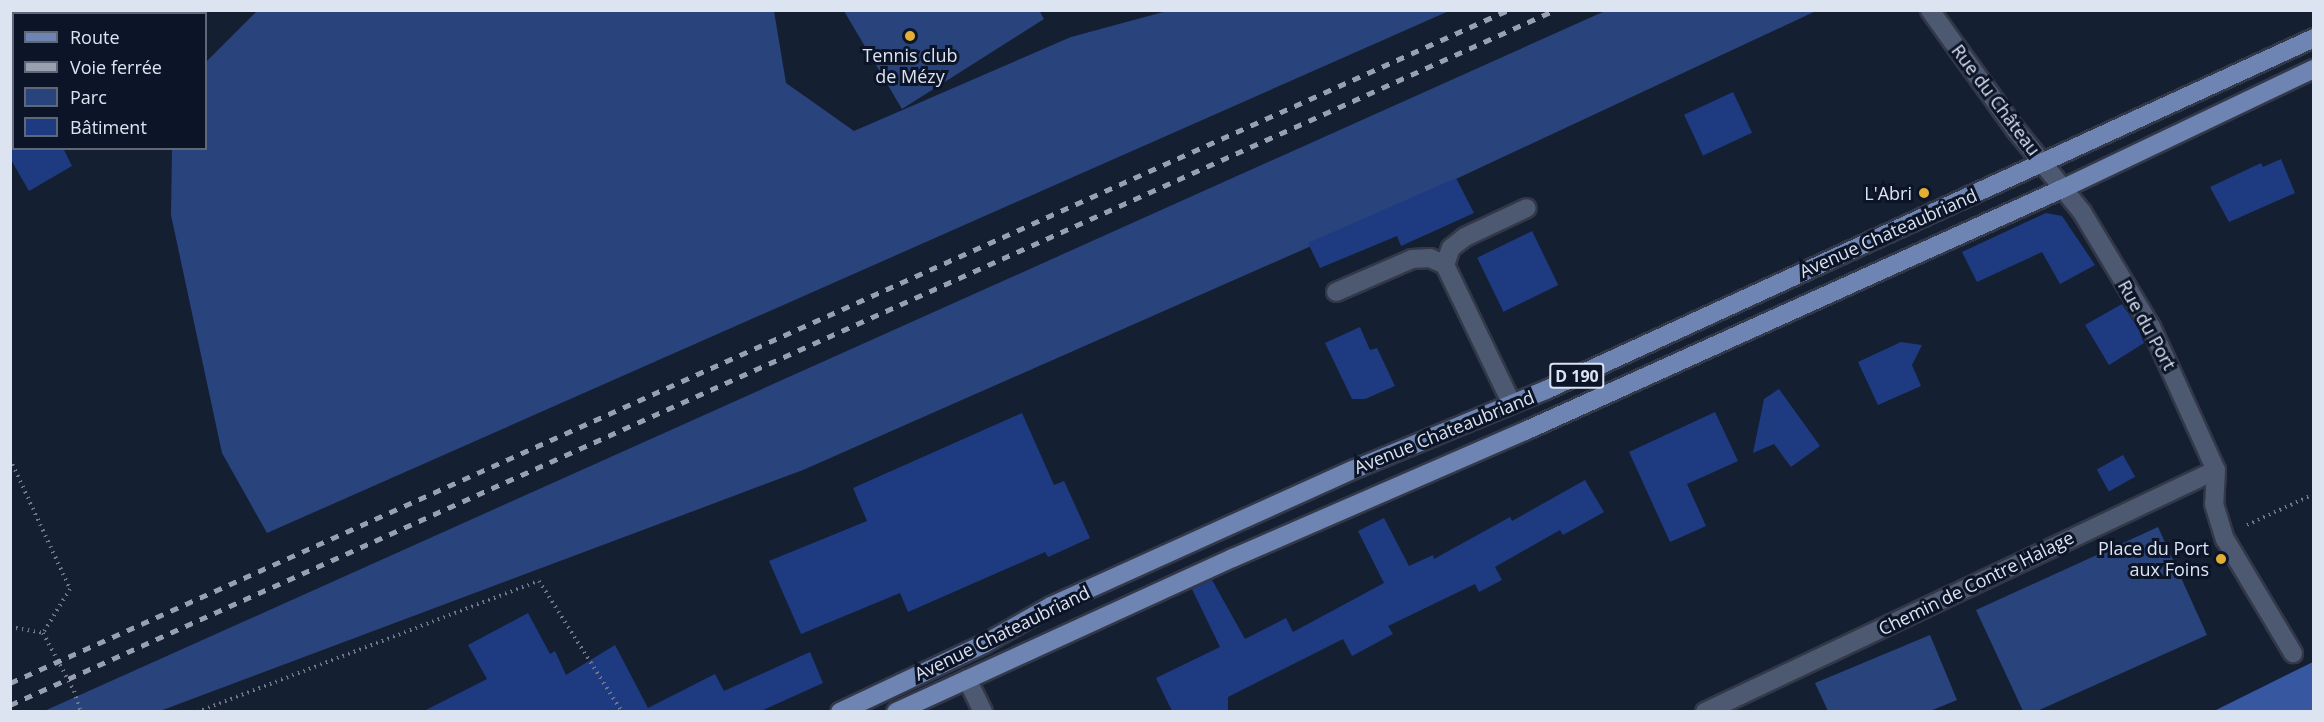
<!DOCTYPE html>
<html>
<head>
<meta charset="utf-8">
<style>
	body { margin:0 }
	#map { position:relative; width:2324px; height:722px; overflow:hidden; background:#151f32; font-family:"Open Sans",sans-serif }
	div>[style] { position:absolute }
	.green>* { inset:0; background:#29437d }
	.water>* { inset:0; background:#3758a1 }
	.building>* { inset:0; background:#1e3b82; transform-origin:0 0 }
	.path>* { height:4px; margin-top:-2px; transform-origin:0; background:repeating-linear-gradient(90deg,#707889 0 1.5px,transparent 0 6px) }
	.roads { filter:drop-shadow(2px 0 #333849) drop-shadow(-2px 0 #333849) drop-shadow(0 2px #333849) drop-shadow(0 -2px #333849) }
	.minor>* { height:18px; margin:-9px; padding:0 9px; transform-origin:9px; border-radius:9px; background:#4d5970 }
	.major>* { height:18px; margin:-9px; padding:0 9px; transform-origin:9px; border-radius:9px; background:#6e85b3 }
	.rail>* { height:4.5px; margin-top:-2.25px; transform-origin:0; background:repeating-linear-gradient(90deg,#99a1b1 0 8px,transparent 0 16px) }
	.dots>* { width:16px; height:16px; translate:-50% -50%; box-sizing:border-box; border:3px solid #0c1528; border-radius:50% }
	span { translate:-50% -50%; white-space:nowrap; text-align:center; line-height:1.15; -webkit-text-stroke:6px #0c1528; paint-order:stroke }
	.shield-label span { padding:2px 4px; background:#0c1528; border:2px solid; border-radius:4px; -webkit-text-stroke-width:0 }
	.shield-label { font-size:16px; color:#dce3f1; font-weight:700 }
	.poi-label { font-size:18px; color:#dce3f1 }
	.right { translate:-100% -50%; text-align:right }
	.street-label { font-size:18px; color:#dce3f1 }
	.frame { position:absolute; inset:0; border:12px solid #dce3f1; pointer-events:none }
	.legend { position:absolute; left:12px; top:12px; width:195px; height:138px; box-sizing:border-box; background:#0c1528; border:2px solid #5f6778; margin:0; padding:8px 10px; list-style:none; font-size:18px; color:#dce3f1 }
	.legend li { display:flex; align-items:center; gap:12px; height:30px }
	.legend b { width:30px; border:2px solid #5f6778 }
</style>
</head>
<body>
<div id="map">
	<div class="green">
		<div style="clip-path:polygon(258px 10px,774px 11px,786px 83px,854px 131px,1071px 37px,1167px 11px,1449px 11px,267px 533px,222px 453px,171px 215px,172px 149px,206px 148px,206px 62px)"></div>
		<div style="clip-path:polygon(1039px 10px,1044px 19px,902px 109px,844px 11px)"></div>
		<div style="clip-path:polygon(1605px 11px,1816px 11px,1334px 236px,803px 470px,160px 711px,42px 712px)"></div>
		<div style="clip-path:polygon(2158px 527px,2207px 635px,2037px 711px,2023px 711px,1976px 610px)"></div>
		<div style="clip-path:polygon(1930px 635px,1957px 700px,1930px 711px,1828px 711px,1815px 683px)"></div>
	</div>
	<div class="water">
		<div style="clip-path:polygon(2313px 662px,2313px 711px,2214px 711px)"></div>
	</div>
	<div class="building">
		<div style="left:1733px;top:92px;width:45px;height:54px;rotate:65deg"></div>
		<div style="clip-path:polygon(10px 148px,63px 148px,72px 166px,29px 191px,10px 158px)"></div>
		<div style="clip-path:polygon(2281px 159px,2295px 193px,2229px 222px,2210px 187px,2261px 163px,2263px 167px)"></div>
		<div style="clip-path:polygon(1456px 178px,1474px 213px,1401px 246px,1397px 236px,1320px 268px,1308px 243px)"></div>
		<div style="clip-path:polygon(2046px 213px,2062px 216px,2095px 265px,2060px 284px,2042px 252px,1977px 282px,1962px 252px)"></div>
		<div style="left:1532px;top:231px;width:60px;height:61px;rotate:64deg"></div>
		<div style="clip-path:polygon(2122px 304px,2138px 328px,2144px 343px,2109px 365px,2085px 325px)"></div>
		<div style="clip-path:polygon(1360px 327px,1370px 350px,1377px 348px,1395px 386px,1365px 399px,1352px 399px,1325px 343px)"></div>
		<div style="clip-path:polygon(1901px 342px,1922px 345px,1912px 365px,1921px 386px,1878px 405px,1858px 362px)"></div>
		<div style="clip-path:polygon(1779px 389px,1820px 446px,1791px 467px,1774px 444px,1753px 453px,1764px 399px)"></div>
		<div style="clip-path:polygon(1715px 412px,1738px 461px,1687px 484px,1706px 526px,1670px 542px,1629px 452px)"></div>
		<div style="clip-path:polygon(1022px 413px,1054px 485px,1064px 481px,1090px 538px,1048px 557px,1045px 552px,908px 612px,900px 593px,801px 634px,769px 561px,867px 521px,853px 488px)"></div>
		<div style="left:2123px;top:455px;width:25px;height:30px;rotate:61deg"></div>
		<div style="clip-path:polygon(1585px 480px,1604px 512px,1563px 535px,1560px 530px,1495px 567px,1502px 580px,1479px 592px,1475px 584px,1388px 626px,1393px 634px,1352px 656px,1343px 639px,1228px 697px,1228px 711px,1172px 711px,1156px 678px,1220px 647px,1192px 589px,1212px 580px,1245px 639px,1286px 618px,1293px 632px,1384px 583px,1358px 531px,1384px 518px,1409px 566px,1433px 555px,1434px 559px,1510px 517px,1512px 521px)"></div>
		<div style="clip-path:polygon(528px 613px,550px 654px,555px 651px,566px 675px,615px 645px,648px 708px,715px 674px,724px 691px,810px 652px,823px 683px,761px 711px,424px 711px,487px 679px,468px 645px)"></div>
	</div>
	<div class="path">
		<div style="left:10px;top:459px;width:143px;rotate:65.2deg"></div>
		<div style="left:70px;top:589px;width:52px;rotate:121.5deg"></div>
		<div style="left:43px;top:633px;width:66px;rotate:61.9deg"></div>
		<div style="left:74px;top:691px;width:22px;rotate:72deg"></div>
		<div style="left:2247px;top:525px;width:74px;rotate:-24.8deg"></div>
		<div style="left:10px;top:627px;width:34px;rotate:10deg"></div>
		<div style="left:197px;top:712px;width:366px;rotate:-21deg"></div>
		<div style="left:539px;top:581px;width:155px;rotate:57.6deg"></div>
	</div>
	<div class="roads">
		<div class="minor">
			<div style="left:1930px;top:10px;width:148px;rotate:54.4deg"></div>
			<div style="left:2016px;top:130px;width:105px;rotate:51.2deg"></div>
			<div style="left:2082px;top:212px;width:134px;rotate:59deg"></div>
			<div style="left:2151px;top:327px;width:157px;rotate:65.6deg"></div>
			<div style="left:2216px;top:470px;width:34px;rotate:93deg"></div>
			<div style="left:2214px;top:504px;width:37px;rotate:73deg"></div>
			<div style="left:2225px;top:539px;width:133px;rotate:59.2deg"></div>
			<div style="left:1445px;top:265px;width:18px;rotate:-71deg"></div>
			<div style="left:1451px;top:248px;width:18px;rotate:-38deg"></div>
			<div style="left:1465px;top:237px;width:68px;rotate:-25.1deg"></div>
			<div style="left:1336px;top:292px;width:83px;rotate:-23.5deg"></div>
			<div style="left:1412px;top:259px;width:18px;rotate:-3deg"></div>
			<div style="left:1430px;top:258px;width:17px;rotate:25deg"></div>
			<div style="left:1445px;top:265px;width:154px;rotate:64.3deg"></div>
			<div style="left:967px;top:679px;width:37px;rotate:64deg"></div>
			<div style="left:1705px;top:712px;width:565px;rotate:-25.34deg"></div>
		</div>
		<div class="major">
			<div style="left:840px;top:712px;width:159px;rotate:-25.3deg"></div>
			<div style="left:984px;top:644px;width:77px;rotate:-29.6deg"></div>
			<div style="left:1051px;top:606px;width:333px;rotate:-24.3deg"></div>
			<div style="left:1355px;top:469px;width:207px;rotate:-22.5deg"></div>
			<div style="left:1546px;top:390px;width:845px;rotate:-24.62deg"></div>
			<div style="left:896px;top:712px;width:371px;rotate:-24.6deg"></div>
			<div style="left:1233px;top:558px;width:318px;rotate:-23.5deg"></div>
			<div style="left:1525px;top:431px;width:591px;rotate:-24.27deg"></div>
			<div style="left:2064px;top:188px;width:277px;rotate:-25.5deg"></div>
		</div>
	</div>
	<div class="rail">
		<div style="left:10px;top:683px;width:1642px;rotate:-24.19deg"></div>
		<div style="left:10px;top:705px;width:1694px;rotate:-24.22deg"></div>
	</div>
	<div class="dots">
		<div style="left:910px;top:36px;background:#e2ae34"></div>
		<div style="left:1924px;top:193px;background:#e2ae34"></div>
		<div style="left:2221px;top:559px;background:#e2ae34"></div>
	</div>
	<div class="shield-label">
		<span style="left:1577px;top:376px">D 190</span>
	</div>
	<div class="poi-label">
		<span style="left:910px;top:66px">Tennis club<br>de Mézy</span>
		<span class="right" style="left:1912px;top:193px">L'Abri</span>
		<span class="right" style="left:2209px;top:559px">Place du Port<br>aux Foins</span>
	</div>
	<div class="street-label">
		<span style="left:1996px;top:100px;rotate:53deg">Rue du Château</span>
		<span style="left:1888px;top:233px;rotate:-24deg">Avenue Chateaubriand</span>
		<span style="left:2147px;top:325px;rotate:61deg">Rue du Port</span>
		<span style="left:1444px;top:432px;rotate:-22deg">Avenue Chateaubriand</span>
		<span style="left:1976px;top:583px;rotate:-26deg">Chemin de Contre Halage</span>
		<span style="left:1002px;top:633px;rotate:-26deg">Avenue Chateaubriand</span>
	</div>
	<div class="frame"></div>
	<ul class="legend">
	<li><b style="height:8px;background:#6e85b3"></b>Route</li>
	<li><b style="height:8px;background:#99a1b1"></b>Voie ferrée</li>
	<li><b style="height:16px;background:#29437d"></b>Parc</li>
	<li><b style="height:16px;background:#1e3b82"></b>Bâtiment</li>
	</ul>
</div>
</body>
</html>
